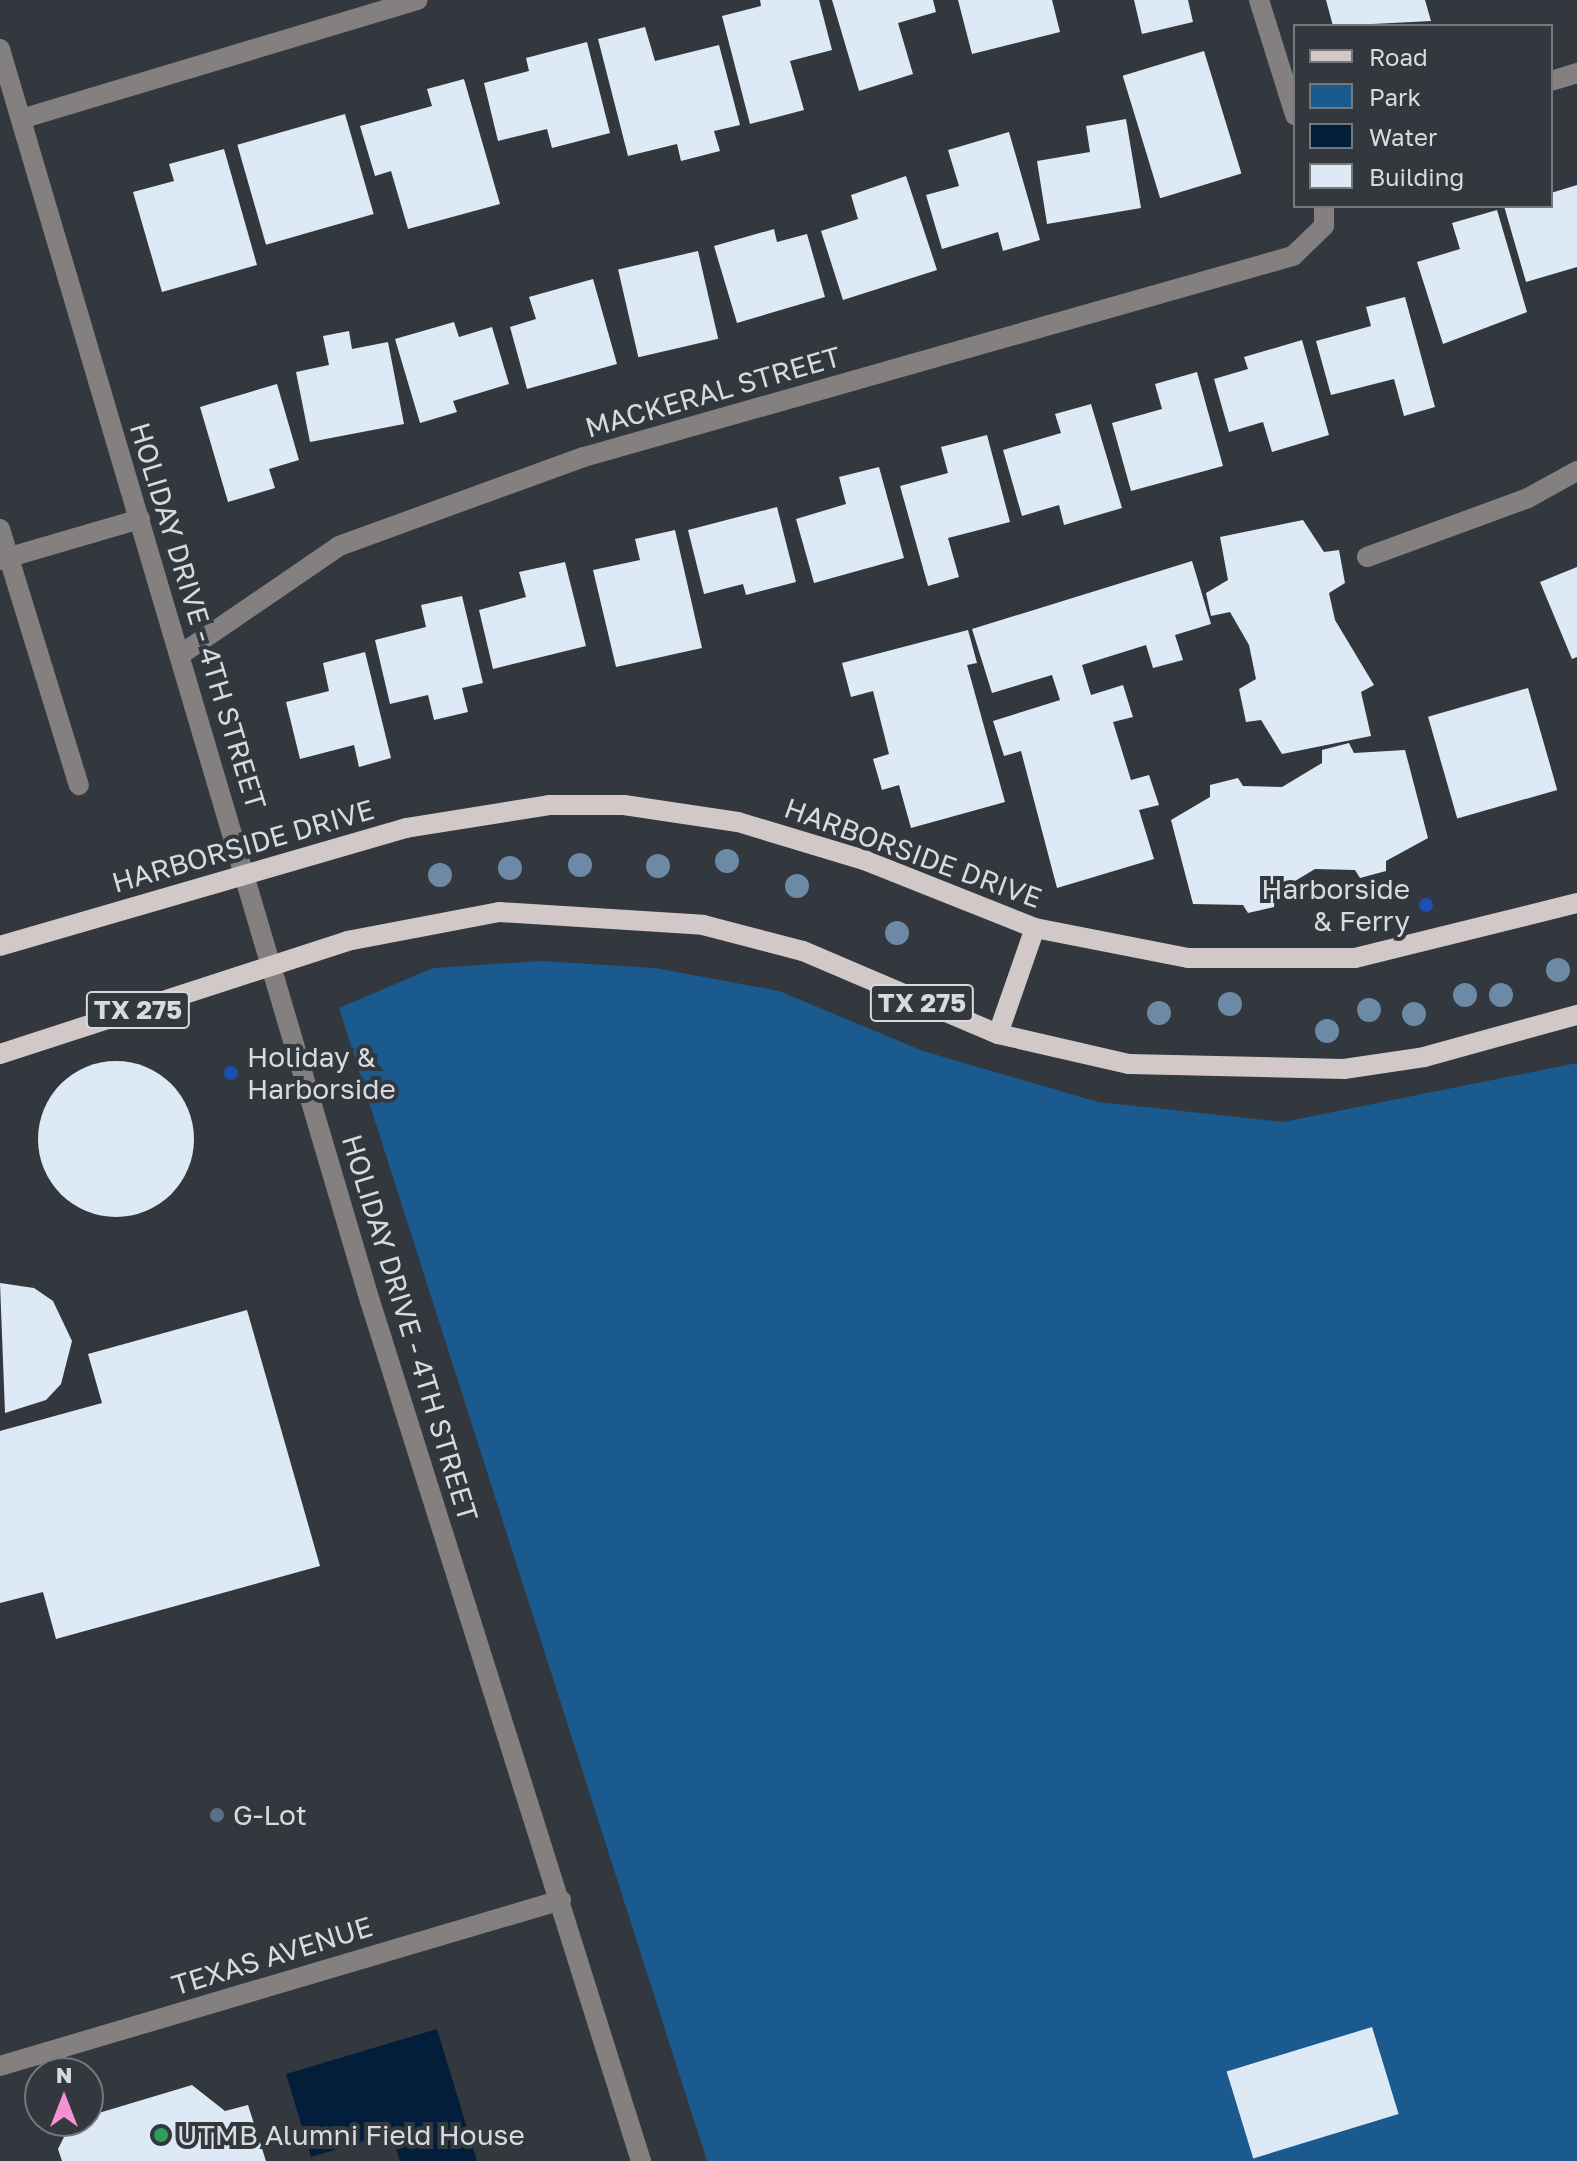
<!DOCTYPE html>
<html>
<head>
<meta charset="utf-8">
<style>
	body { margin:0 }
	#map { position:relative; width:1577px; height:2161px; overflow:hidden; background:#32383e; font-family:"Golos Text",sans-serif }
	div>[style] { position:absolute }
	.green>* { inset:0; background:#1a5a8e }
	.water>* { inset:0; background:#021e3b }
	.building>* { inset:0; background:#ddeaf6; transform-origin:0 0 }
	.round { border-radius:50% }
	.minor>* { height:20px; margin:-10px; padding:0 10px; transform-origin:10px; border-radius:10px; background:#858080 }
	.major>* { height:20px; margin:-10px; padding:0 10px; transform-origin:10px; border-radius:10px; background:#d2c8c8 }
	.trees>* { width:24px; height:24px; margin:-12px; border-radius:50%; background:#6c8aa6 }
	.dots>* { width:22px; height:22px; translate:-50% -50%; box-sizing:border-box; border:4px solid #32383e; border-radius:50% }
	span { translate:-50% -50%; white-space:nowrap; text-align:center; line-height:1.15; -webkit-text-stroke:8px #32383e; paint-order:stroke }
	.shield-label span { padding:2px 6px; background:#32383e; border:2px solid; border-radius:6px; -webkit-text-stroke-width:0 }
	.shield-label { font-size:26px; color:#d7dbde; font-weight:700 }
	.street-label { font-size:28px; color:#d7dbde }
	.poi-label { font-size:28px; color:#d7dbde }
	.right { translate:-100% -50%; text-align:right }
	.left { translate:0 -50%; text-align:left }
	.legend { position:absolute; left:1293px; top:24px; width:260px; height:184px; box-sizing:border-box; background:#32383e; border:2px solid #74797e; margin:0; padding:10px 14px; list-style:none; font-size:24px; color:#d7dbde }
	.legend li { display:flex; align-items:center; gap:16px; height:40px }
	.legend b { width:40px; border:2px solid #74797e }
	.north { position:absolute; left:24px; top:2057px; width:80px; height:80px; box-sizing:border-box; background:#32383e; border:2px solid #74797e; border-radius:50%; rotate:0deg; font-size:22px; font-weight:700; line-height:32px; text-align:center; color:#d7dbde }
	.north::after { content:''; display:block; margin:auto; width:28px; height:36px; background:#f491d3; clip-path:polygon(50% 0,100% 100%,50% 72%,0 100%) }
</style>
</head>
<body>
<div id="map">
	<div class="green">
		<div style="clip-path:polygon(541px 961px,655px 968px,779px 991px,923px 1051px,1098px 1102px,1283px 1122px,1577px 1063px,1577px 2161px,707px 2161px,339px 1008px,433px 968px)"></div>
	</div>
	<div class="water">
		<div style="clip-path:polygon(437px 2029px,477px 2161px,400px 2161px,391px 2133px,311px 2157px,286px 2074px)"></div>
	</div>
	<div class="building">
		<div style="clip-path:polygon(760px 0,819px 0,832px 50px,790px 61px,804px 110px,750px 124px,722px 16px,761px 6px)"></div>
		<div style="clip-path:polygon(832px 0,933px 0,936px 12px,898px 23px,913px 74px,859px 91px)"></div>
		<div style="clip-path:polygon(958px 0,1052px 0,1060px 32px,972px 54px)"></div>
		<div style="clip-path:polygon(1134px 0,1188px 0,1193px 22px,1142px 34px)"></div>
		<div style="clip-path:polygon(1326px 0,1425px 0,1431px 21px,1333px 26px)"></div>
		<div style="clip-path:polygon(645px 27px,655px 61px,719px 45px,740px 125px,714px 131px,720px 151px,681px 161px,677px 144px,628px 156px,598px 39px)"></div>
		<div style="clip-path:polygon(587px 42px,610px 133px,552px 148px,547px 129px,498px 141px,484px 83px,529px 71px,526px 58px)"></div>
		<div style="left:1204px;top:51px;width:128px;height:85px;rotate:73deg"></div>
		<div style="clip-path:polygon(464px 79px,500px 204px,408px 229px,391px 171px,375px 176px,360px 126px,432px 106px,427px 89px)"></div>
		<div style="left:345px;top:114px;width:104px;height:112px;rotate:74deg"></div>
		<div style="clip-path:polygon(1126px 119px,1141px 208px,1047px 224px,1037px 161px,1090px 152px,1086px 126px)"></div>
		<div style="clip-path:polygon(1009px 132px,1040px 240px,1003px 251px,998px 232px,942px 249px,926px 195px,959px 186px,948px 150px)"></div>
		<div style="clip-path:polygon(224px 149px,257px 265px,162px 292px,133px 192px,174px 181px,169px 164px)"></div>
		<div style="clip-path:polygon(906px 176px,937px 270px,843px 300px,821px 231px,858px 219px,851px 195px)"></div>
		<div style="clip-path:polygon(1577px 185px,1577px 267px,1526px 282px,1504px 206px,1551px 206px,1551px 193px)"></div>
		<div style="clip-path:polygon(1497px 210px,1527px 312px,1443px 344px,1417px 262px,1460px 249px,1452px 223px)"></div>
		<div style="clip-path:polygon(774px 229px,777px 242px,807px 234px,825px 297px,737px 323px,714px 246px)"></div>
		<div style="left:698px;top:251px;width:90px;height:82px;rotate:77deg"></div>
		<div style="clip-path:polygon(593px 279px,617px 364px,527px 389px,510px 327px,536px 319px,529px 297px)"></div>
		<div style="clip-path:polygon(1405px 297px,1435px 407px,1404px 416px,1394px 379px,1331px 395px,1316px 341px,1371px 326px,1366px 307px)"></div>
		<div style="clip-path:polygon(454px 322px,459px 337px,492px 327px,509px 384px,453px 401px,457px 412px,420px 423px,395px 339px)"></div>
		<div style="clip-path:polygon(349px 331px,352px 349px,388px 342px,404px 424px,310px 442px,296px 372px,329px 365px,323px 336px)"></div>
		<div style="clip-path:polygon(1302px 340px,1329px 435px,1272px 452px,1263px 422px,1229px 432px,1214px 379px,1248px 369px,1244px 357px)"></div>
		<div style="clip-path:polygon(1197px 372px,1223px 466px,1131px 491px,1112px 423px,1162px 409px,1155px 384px)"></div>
		<div style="clip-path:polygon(277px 384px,299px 460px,269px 469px,275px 488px,228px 502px,200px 407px)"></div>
		<div style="clip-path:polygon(1091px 404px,1122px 508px,1064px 525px,1059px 505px,1022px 516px,1003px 450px,1061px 433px,1055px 414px)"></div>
		<div style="clip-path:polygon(987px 435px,1010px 522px,948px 538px,959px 577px,928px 586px,900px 486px,948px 473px,941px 447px)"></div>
		<div style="clip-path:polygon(879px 467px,904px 558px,814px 583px,796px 519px,846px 504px,839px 477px)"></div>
		<div style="clip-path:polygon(777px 507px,796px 582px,746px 595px,743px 584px,704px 594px,688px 530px)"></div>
		<div style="clip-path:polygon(1303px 520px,1324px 552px,1339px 550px,1345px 583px,1329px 593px,1335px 620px,1374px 685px,1361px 692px,1371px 736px,1282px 754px,1261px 720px,1246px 722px,1239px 689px,1256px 679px,1249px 645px,1230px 612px,1211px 616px,1206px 593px,1228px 580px,1220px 537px)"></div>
		<div style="clip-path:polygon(675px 530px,702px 648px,616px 667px,593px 570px,640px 560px,635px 539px)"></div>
		<div style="clip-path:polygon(1192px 561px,1211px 624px,1175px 635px,1183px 660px,1153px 668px,1146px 645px,1082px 665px,1091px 695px,1123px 685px,1133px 717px,1113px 722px,1131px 780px,1149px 775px,1159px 805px,1139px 810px,1154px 859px,1057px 888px,1021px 751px,1004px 756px,993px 721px,1060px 700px,1052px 675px,992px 693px,972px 629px)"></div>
		<div style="clip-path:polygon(565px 562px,586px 646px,493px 669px,479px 610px,526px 597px,519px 572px)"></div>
		<div style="clip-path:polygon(1577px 567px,1577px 657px,1572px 659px,1540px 582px)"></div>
		<div style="clip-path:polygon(462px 596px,483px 683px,462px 688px,468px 712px,434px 720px,428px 695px,390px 704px,375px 640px,426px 627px,421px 605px)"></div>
		<div style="clip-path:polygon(968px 630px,977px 663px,967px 665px,1005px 802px,911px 828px,899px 785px,882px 790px,873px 759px,889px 754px,873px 691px,851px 697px,842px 663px)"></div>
		<div style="clip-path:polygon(365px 652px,391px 758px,359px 767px,354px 745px,300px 759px,286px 702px,329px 691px,323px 663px)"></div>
		<div style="left:1528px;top:688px;width:106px;height:104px;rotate:74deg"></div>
		<div style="clip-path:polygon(1349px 743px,1354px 753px,1405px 750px,1428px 838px,1386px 861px,1386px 871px,1360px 878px,1355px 870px,1315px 869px,1275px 893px,1274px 907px,1248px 913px,1243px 905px,1193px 904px,1171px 820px,1210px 797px,1210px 785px,1238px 778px,1243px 786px,1282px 787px,1322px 763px,1322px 750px)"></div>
		<div class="round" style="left:38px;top:1061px;width:156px;height:156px"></div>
		<div style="clip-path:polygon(0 1283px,34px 1288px,53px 1301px,72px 1341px,61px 1384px,46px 1400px,5px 1413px)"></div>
		<div style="clip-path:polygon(247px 1310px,320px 1566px,56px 1639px,43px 1592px,0 1603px,0 1431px,102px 1403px,88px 1354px)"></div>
		<div style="left:1372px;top:2027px;width:91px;height:152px;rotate:73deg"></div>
		<div style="clip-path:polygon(192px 2085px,225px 2111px,248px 2105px,266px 2161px,62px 2161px,58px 2149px,72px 2121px)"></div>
	</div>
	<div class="minor">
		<div style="left:1259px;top:0;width:121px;rotate:72.6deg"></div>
		<div style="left:0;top:49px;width:1306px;rotate:73.54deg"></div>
		<div style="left:370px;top:1301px;width:902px;rotate:72.51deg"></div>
		<div style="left:1551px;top:81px;width:27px;rotate:-17deg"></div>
		<div style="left:21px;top:119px;width:414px;rotate:-16.7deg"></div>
		<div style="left:0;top:529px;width:268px;rotate:72.9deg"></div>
		<div style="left:1367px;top:557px;width:171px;rotate:-20.1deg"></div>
		<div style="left:1528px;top:498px;width:56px;rotate:-28.9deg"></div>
		<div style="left:0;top:560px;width:146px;rotate:-16.3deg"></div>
		<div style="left:180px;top:655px;width:193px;rotate:-34.4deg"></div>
		<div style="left:339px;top:546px;width:261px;rotate:-20deg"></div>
		<div style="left:584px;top:457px;width:737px;rotate:-15.83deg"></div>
		<div style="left:1293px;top:256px;width:43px;rotate:-44.1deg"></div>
		<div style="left:1324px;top:226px;width:20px;rotate:-90deg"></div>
		<div style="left:0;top:2066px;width:585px;rotate:-16.48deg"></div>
	</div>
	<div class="major">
		<div style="left:0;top:946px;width:423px;rotate:-16.2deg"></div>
		<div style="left:406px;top:828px;width:145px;rotate:-9.1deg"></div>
		<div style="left:549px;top:805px;width:75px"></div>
		<div style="left:624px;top:805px;width:115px;rotate:8.5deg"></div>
		<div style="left:738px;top:822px;width:132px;rotate:16.8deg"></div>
		<div style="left:864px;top:860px;width:184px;rotate:21.7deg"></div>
		<div style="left:1035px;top:928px;width:156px;rotate:11.1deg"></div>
		<div style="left:1188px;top:958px;width:167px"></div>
		<div style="left:1355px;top:958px;width:229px;rotate:-13.9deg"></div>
		<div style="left:998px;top:1034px;width:112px;rotate:-70.8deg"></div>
		<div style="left:0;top:1054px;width:365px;rotate:-18deg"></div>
		<div style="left:347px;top:941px;width:155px;rotate:-10.8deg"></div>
		<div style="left:499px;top:912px;width:204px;rotate:3.6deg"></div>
		<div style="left:703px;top:925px;width:103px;rotate:14.6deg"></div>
		<div style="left:803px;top:951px;width:212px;rotate:23.1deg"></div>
		<div style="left:998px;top:1034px;width:134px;rotate:12.9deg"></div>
		<div style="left:1129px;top:1064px;width:215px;rotate:1.3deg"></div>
		<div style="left:1344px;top:1069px;width:81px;rotate:-8.5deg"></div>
		<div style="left:1424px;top:1057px;width:159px;rotate:-15.4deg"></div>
	</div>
	<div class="trees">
		<div style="left:727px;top:861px"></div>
		<div style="left:580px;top:865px"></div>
		<div style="left:658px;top:866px"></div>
		<div style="left:510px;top:868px"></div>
		<div style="left:440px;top:875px"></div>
		<div style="left:797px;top:886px"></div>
		<div style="left:897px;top:933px"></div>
		<div style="left:1558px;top:970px"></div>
		<div style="left:1465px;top:995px"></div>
		<div style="left:1501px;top:995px"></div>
		<div style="left:1230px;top:1004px"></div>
		<div style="left:1369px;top:1010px"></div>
		<div style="left:1159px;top:1013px"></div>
		<div style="left:1414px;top:1014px"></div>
		<div style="left:1327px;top:1031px"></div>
	</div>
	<div class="dots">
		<div style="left:1426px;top:905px;background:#1a4fb4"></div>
		<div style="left:231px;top:1073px;background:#1a4fb4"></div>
		<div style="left:217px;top:1815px;background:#5c6f8a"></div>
		<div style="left:161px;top:2135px;background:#2e9e5b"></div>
	</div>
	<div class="shield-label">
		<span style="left:922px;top:1003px">TX 275</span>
		<span style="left:138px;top:1010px">TX 275</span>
	</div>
	<div class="street-label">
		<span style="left:713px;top:392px;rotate:-16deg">MACKERAL STREET</span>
		<span style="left:198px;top:616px;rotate:73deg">HOLIDAY DRIVE - 4TH STREET</span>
		<span style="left:243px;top:846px;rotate:-16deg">HARBORSIDE DRIVE</span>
		<span style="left:913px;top:853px;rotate:20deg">HARBORSIDE DRIVE</span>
		<span style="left:410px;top:1328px;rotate:73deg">HOLIDAY DRIVE - 4TH STREET</span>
		<span style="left:272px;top:1956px;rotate:-17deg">TEXAS AVENUE</span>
	</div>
	<div class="poi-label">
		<span class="right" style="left:1410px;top:905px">Harborside<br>&amp; Ferry</span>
		<span class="left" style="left:247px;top:1073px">Holiday &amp;<br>Harborside</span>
		<span class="left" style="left:233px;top:1815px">G-Lot</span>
		<span class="left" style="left:177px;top:2135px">UTMB Alumni Field House</span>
	</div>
	<ul class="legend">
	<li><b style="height:10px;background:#d2c8c8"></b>Road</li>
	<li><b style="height:22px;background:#1a5a8e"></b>Park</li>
	<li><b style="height:22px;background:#021e3b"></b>Water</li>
	<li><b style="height:22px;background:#ddeaf6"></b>Building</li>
	</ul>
	<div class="north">N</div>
</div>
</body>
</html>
